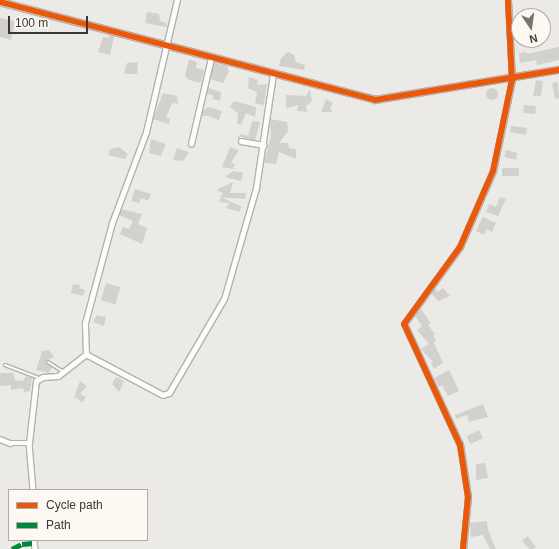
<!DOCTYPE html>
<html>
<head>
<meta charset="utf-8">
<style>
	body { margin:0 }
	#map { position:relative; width:559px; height:549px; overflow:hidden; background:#eceae7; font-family:Arial,sans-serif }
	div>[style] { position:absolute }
	.building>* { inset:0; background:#d2d1ce; transform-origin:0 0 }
	.round { border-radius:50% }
	.roads { filter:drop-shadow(1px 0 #b3b1af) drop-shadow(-1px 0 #b3b1af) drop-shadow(0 1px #b3b1af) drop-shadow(0 -1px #b3b1af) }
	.service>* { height:2px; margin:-1px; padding:0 1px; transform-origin:1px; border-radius:1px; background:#fcfcfb }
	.minor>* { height:4.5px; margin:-2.25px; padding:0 2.25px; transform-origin:2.25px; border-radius:2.25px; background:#fcfcfb }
	.tertiary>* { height:5.5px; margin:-2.75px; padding:0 2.75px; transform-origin:2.75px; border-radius:2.75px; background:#fcfcfb }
	.quiet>* { height:5px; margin-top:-2.5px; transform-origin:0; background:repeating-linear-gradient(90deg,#00873e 0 10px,transparent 0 15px) }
	.cycleway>* { height:6px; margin:-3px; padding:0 3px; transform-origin:3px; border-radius:3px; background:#e8590c }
	span { translate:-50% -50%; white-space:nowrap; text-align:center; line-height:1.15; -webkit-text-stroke:3.5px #fdf8f1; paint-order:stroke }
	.legend { position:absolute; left:8px; top:489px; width:140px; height:52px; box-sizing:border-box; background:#fdf8f1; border:1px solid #afaba6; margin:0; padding:5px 7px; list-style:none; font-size:12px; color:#3a3836 }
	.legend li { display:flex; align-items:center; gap:8px; height:20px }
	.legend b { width:20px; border:1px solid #afaba6 }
	.north { position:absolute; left:511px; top:8px; width:40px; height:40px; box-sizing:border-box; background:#fdf8f1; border:1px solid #afaba6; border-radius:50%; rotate:167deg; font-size:11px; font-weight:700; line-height:16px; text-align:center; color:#3a3836 }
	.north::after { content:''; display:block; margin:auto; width:14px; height:18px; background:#787674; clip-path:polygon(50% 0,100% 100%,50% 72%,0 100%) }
	.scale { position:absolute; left:8px; top:16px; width:80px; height:18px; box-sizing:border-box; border:2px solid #3a3836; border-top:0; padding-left:5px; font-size:12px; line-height:14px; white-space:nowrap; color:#3a3836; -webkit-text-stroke:3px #fdf8f1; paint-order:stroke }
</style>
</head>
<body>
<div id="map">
	<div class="building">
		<div style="clip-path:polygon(147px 12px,159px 14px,160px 21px,167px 23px,166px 27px,145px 23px)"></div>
		<div style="clip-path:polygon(0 18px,15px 21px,11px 40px,0 37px)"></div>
		<div style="clip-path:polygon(109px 35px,114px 36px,110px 55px,98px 52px,103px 37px,109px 38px)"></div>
		<div style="clip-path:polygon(559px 47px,559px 60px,537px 65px,536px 60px,520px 63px,519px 53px,526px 52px,527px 54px)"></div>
		<div style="clip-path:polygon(288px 52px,294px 55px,296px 62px,305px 65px,304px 70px,279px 66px,281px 58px)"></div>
		<div style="clip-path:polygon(189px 59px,197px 62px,196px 68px,204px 70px,201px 83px,189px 80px,185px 76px)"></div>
		<div style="clip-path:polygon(138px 62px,137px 74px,124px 74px,127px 63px)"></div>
		<div style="clip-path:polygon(214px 63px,227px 66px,229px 71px,223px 83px,210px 79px)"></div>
		<div style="clip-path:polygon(249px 77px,258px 80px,257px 85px,267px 84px,264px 105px,255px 103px,257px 92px,248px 88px)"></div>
		<div style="clip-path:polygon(536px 80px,543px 81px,541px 96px,533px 96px)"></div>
		<div style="clip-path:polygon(558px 82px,559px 98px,555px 99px,552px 83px)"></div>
		<div class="round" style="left:486px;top:88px;width:12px;height:12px"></div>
		<div style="clip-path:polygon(208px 88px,221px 92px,220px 101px,213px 99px,213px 95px,206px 94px)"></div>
		<div style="clip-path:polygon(310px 89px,312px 101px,306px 106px,307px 112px,297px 111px,298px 105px,286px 108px,286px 95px,306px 96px)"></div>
		<div style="clip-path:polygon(163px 93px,177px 96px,178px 104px,172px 103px,166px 117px,170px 119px,169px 124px,153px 119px)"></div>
		<div style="clip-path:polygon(326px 99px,333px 103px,330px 107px,332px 112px,321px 112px)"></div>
		<div style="clip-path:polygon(234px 101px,256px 107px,255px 117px,246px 113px,241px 125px,237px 124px,238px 113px,230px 107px)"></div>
		<div style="left:524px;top:105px;width:12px;height:8px;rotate:5deg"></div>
		<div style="clip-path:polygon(208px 107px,222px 111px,219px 120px,208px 116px,201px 116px,203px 111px)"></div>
		<div style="clip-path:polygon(270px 119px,287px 122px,288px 131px,279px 143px,288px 143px,289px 148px,296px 149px,296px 159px,279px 152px,276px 164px,264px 163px,271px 136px)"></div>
		<div style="clip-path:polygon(252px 121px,260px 122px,255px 140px,241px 137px,236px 139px,241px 134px,248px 136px)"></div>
		<div style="clip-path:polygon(511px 126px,527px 128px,526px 135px,510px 132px)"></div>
		<div style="clip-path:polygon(151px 139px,166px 144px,161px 156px,149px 153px)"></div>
		<div style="clip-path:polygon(119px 147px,128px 154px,125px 159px,108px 155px,110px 149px)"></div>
		<div style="clip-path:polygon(230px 147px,239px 150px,231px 163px,235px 164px,233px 169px,222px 167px)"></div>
		<div style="clip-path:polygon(177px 148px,189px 152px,183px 161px,173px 160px)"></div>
		<div style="left:506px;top:150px;width:12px;height:7px;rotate:14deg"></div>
		<div style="left:502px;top:168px;width:17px;height:8px"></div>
		<div style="clip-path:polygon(233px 171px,243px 173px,241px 181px,225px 177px)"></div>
		<div style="clip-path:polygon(233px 182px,230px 193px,246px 193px,245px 199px,220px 197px,223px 193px,216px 190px)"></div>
		<div style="clip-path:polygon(135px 189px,151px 194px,148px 201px,141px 198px,139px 203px,131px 201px)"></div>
		<div style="clip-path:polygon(221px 197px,242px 207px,239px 212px,226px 208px,229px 203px,219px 202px)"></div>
		<div style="clip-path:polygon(500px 197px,506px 199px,498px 216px,486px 212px,489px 204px,496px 207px)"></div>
		<div style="clip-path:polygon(121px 209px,142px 214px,138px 224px,147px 228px,142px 244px,120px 234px,123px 227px,129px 229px,133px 221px,119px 215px)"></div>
		<div style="clip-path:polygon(483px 217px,496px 223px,492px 232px,487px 229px,484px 235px,476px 231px)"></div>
		<div style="left:106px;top:283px;width:15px;height:18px;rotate:16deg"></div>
		<div style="clip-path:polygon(73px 284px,80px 285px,79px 288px,85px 290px,83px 296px,71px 293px)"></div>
		<div style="clip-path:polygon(435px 288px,438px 292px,443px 288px,450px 296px,438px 301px,431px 293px)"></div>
		<div style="clip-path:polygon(421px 309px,431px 323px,428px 325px,435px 334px,433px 336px,436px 340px,434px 343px,443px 363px,434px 369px,431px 363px,433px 362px,421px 349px,429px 344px,417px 330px,422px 326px,415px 316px)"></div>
		<div style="clip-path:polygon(97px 315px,106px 317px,104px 326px,93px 322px)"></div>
		<div style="clip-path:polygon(49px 350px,54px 357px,46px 361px,52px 367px,49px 373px,36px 370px,42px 351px)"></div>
		<div style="clip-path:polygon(449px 370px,459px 391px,448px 396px,442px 385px,439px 387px,434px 378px)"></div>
		<div style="clip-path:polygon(0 373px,13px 373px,15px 380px,23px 381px,26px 376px,32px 378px,30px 391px,24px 392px,23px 388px,11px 390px,11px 385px,0 386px)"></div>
		<div style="clip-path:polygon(116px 377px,124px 381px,119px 392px,112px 384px)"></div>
		<div style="clip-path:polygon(80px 381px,87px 386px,80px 394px,86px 397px,82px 403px,76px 397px,73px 401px)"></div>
		<div style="clip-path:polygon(483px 404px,488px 417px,469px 422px,467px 415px,456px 419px,455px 415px)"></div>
		<div style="left:479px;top:430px;width:9px;height:14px;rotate:63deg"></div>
		<div style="clip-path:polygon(485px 463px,488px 478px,476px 480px,476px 464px)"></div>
		<div style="clip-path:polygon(487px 521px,488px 530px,496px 549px,490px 549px,483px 535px,471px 537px,470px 523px)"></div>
		<div style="clip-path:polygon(528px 536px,536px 547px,533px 549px,529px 549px,522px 540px)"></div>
	</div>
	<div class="roads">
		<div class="service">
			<div style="left:48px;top:362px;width:17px;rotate:33deg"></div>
			<div style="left:5px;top:365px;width:36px;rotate:21deg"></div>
		</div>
		<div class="minor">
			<div style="left:241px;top:141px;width:23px;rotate:10deg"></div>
			<div style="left:191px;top:144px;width:88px;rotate:-76.9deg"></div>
			<div style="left:86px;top:354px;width:87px;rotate:28deg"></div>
			<div style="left:163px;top:395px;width:6px;rotate:-18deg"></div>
			<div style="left:169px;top:393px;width:109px;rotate:-59.7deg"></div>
			<div style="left:224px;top:299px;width:116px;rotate:-73.9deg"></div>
			<div style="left:256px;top:188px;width:115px;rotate:-81.5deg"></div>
			<div style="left:0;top:439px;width:11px;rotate:22deg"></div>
			<div style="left:10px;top:443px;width:19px"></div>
			<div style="left:29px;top:443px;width:62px;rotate:-83.6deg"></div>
			<div style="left:36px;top:381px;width:8px;rotate:-30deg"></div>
			<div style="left:43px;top:377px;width:15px;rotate:-4deg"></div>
			<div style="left:58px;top:376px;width:36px;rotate:-38deg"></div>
			<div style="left:86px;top:354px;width:31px;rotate:-92deg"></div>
			<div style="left:85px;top:323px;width:104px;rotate:-74.9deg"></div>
			<div style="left:112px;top:223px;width:97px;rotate:-69.5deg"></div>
			<div style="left:146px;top:132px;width:136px;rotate:-76.8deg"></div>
			<div style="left:29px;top:443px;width:47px;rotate:85.1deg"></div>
			<div style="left:34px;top:540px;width:9px;rotate:84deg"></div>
			<div style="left:463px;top:549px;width:52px;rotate:-84.5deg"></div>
			<div style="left:468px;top:497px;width:53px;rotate:-98.7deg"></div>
			<div style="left:460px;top:445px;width:133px;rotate:-114.8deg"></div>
			<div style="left:404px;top:324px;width:95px;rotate:-54deg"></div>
			<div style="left:460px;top:247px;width:83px;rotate:-66.5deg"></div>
			<div style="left:493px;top:171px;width:93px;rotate:-78.2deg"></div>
			<div style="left:512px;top:80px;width:80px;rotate:-92.9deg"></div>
		</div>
		<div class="tertiary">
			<div style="left:0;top:2px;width:388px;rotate:14.6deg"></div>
			<div style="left:375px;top:100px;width:186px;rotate:-9.3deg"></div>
		</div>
	</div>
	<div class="quiet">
		<div style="left:12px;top:549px;width:11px;rotate:-27deg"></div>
		<div style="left:22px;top:544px;width:11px;rotate:-5deg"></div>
	</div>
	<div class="cycleway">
		<div style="left:0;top:2px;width:388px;rotate:14.6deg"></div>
		<div style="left:375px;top:100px;width:186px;rotate:-9.3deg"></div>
		<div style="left:463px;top:549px;width:52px;rotate:-84.5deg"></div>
		<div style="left:468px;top:497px;width:53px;rotate:-98.7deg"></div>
		<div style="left:460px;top:445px;width:133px;rotate:-114.8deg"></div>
		<div style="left:404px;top:324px;width:95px;rotate:-54deg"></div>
		<div style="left:460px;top:247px;width:83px;rotate:-66.5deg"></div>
		<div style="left:493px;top:171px;width:93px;rotate:-78.2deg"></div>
		<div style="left:512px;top:80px;width:80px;rotate:-92.9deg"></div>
	</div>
	<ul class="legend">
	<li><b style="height:5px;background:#e8590c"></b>Cycle path</li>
	<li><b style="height:5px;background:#00873e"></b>Path</li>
	</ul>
	<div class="north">N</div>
	<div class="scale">100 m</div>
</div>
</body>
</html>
